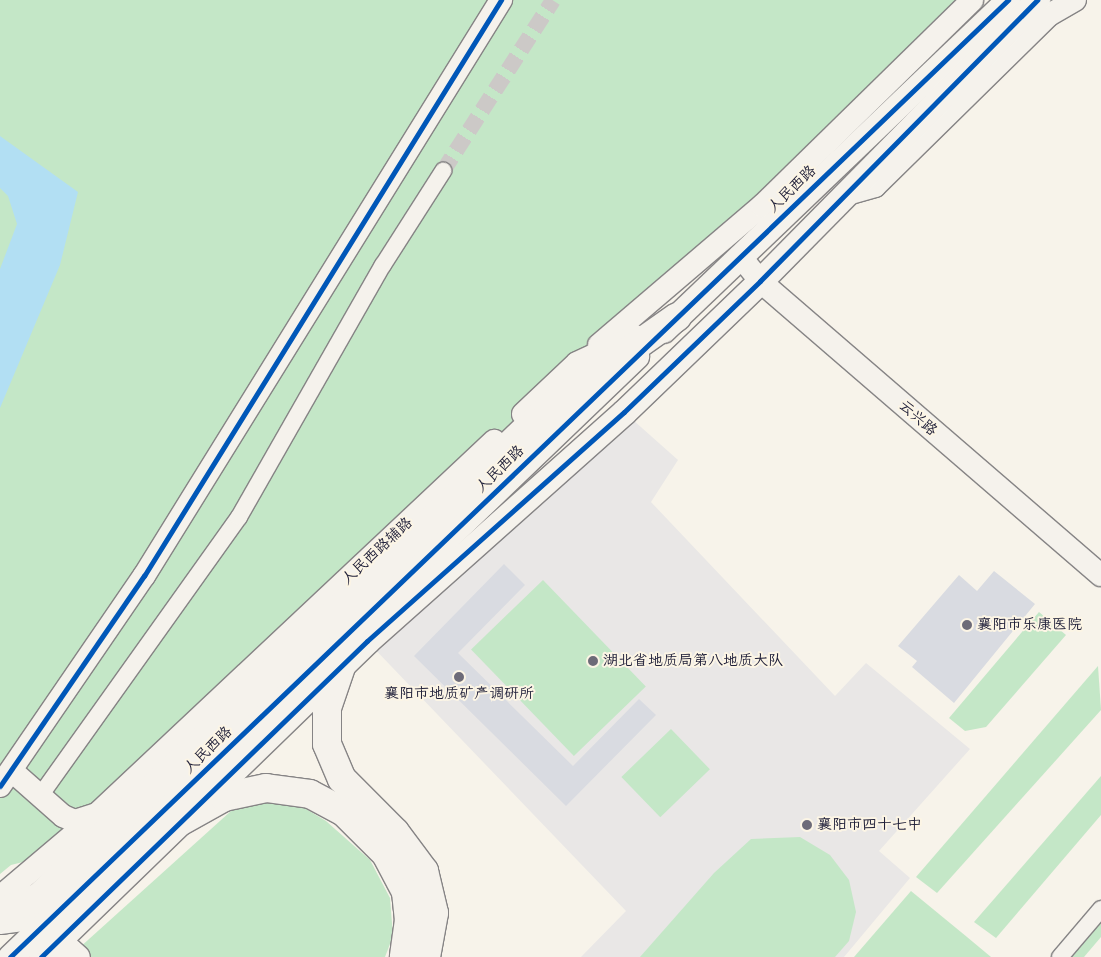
<!DOCTYPE html>
<html>
<head>
<meta charset="utf-8">
<style>
	body { margin:0 }
	#map { position:relative; width:1101px; height:957px; overflow:hidden; background:#f7f3ea; font-family:"Comic Neue","LXGW WenKai TC",sans-serif }
	div>[style] { position:absolute }
	.built>* { inset:0; background:#e9e7e6 }
	.green>* { inset:0; background:#c4e7c7; transform-origin:0 0 }
	.water>* { inset:0; background:#b2dff3 }
	.building>* { inset:0; background:#d9dbe1 }
	.street-tunnel>* { height:16px; margin-top:-8px; transform-origin:0; background:repeating-linear-gradient(90deg,#ccc9c7 0 16px,transparent 0 24px) }
	.roads { filter:drop-shadow(1px 0 #868485) drop-shadow(-1px 0 #868485) drop-shadow(0 1px #868485) drop-shadow(0 -1px #868485) }
	.street>* { height:16px; margin:-8px; padding:0 8px; transform-origin:8px; border-radius:8px; background:#f5f2ec }
	.secondary>* { height:22px; margin:-11px; padding:0 11px; transform-origin:11px; border-radius:11px; background:#f5f2ec }
	.primary>* { height:25px; margin:-12.5px; padding:0 12.5px; transform-origin:12.5px; border-radius:12.5px; background:#f5f2ec }
	.highway>* { height:28px; margin:-14px; padding:0 14px; transform-origin:14px; border-radius:14px; background:#f5f2ec }
	.cycleway>* { height:5px; margin:-2.5px; padding:0 2.5px; transform-origin:2.5px; border-radius:2.5px; background:#0057b8 }
	.dots>* { width:14px; height:14px; translate:-50% -50%; box-sizing:border-box; border:2px solid #fcf5e5; border-radius:50% }
	span { translate:-50% -50%; white-space:nowrap; text-align:center; line-height:1.15; -webkit-text-stroke:4px #fcf5e5; paint-order:stroke }
	.street-label { font-size:15px; color:#22223b }
	.poi-label { font-size:15px; color:#22223b }
	.left { translate:0 -50%; text-align:left }
</style>
</head>
<body>
<div id="map">
	<div class="built">
		<div style="clip-path:polygon(624px 412px,678px 460px,651px 502px,835px 696px,866px 663px,970px 749px,879px 851px,910px 878px,844px 957px,581px 957px,626px 911px,367px 641px)"></div>
	</div>
	<div class="green">
		<div style="clip-path:polygon(0 0,972px 0,97px 814px,47px 856px,11px 865px,0 874px)"></div>
		<div style="left:543px;top:580px;width:148px;height:100px;rotate:46deg"></div>
		<div style="clip-path:polygon(1039px 612px,1066px 635px,986px 727px,965px 731px,949px 718px)"></div>
		<div style="clip-path:polygon(1098px 666px,1101px 710px,937px 893px,916px 877px)"></div>
		<div style="left:671px;top:729px;width:56px;height:69px;rotate:46deg"></div>
		<div style="clip-path:polygon(1101px 776px,1101px 815px,996px 938px,974px 922px)"></div>
		<div style="clip-path:polygon(291px 800px,326px 821px,370px 860px,390px 898px,393px 936px,385px 957px,86px 957px,78px 949px,241px 802px)"></div>
		<div style="clip-path:polygon(800px 837px,830px 855px,849px 880px,856px 912px,849px 941px,835px 957px,640px 957px,714px 873px,751px 839px)"></div>
		<div style="clip-path:polygon(911px 891px,967px 937px,991px 957px,854px 957px)"></div>
		<div style="clip-path:polygon(1101px 909px,1101px 937px,1084px 957px,1060px 957px)"></div>
	</div>
	<div class="water">
		<div style="clip-path:polygon(0 136px,78px 192px,60px 265px,0 408px,0 269px,17px 224px,8px 196px,0 188px)"></div>
	</div>
	<div class="building">
		<div style="clip-path:polygon(504px 564px,525px 585px,458px 653px,573px 766px,639px 699px,656px 715px,566px 806px,414px 656px)"></div>
		<div style="clip-path:polygon(994px 571px,1035px 604px,954px 703px,912px 667px,917px 661px,898px 646px,959px 575px,977px 591px)"></div>
	</div>
	<div class="street-tunnel">
		<div style="left:443px;top:171px;width:203px;rotate:-57.2deg"></div>
	</div>
	<div class="roads">
		<div class="street">
			<div style="left:40px;top:796px;width:343px;rotate:-54.5deg"></div>
			<div style="left:239px;top:517px;width:290px;rotate:-60.3deg"></div>
			<div style="left:383px;top:265px;width:112px;rotate:-57.4deg"></div>
			<div style="left:1060px;top:957px;width:63px;rotate:-49.5deg"></div>
		</div>
		<div class="secondary">
			<div style="left:844px;top:195px;width:32px;rotate:-16deg"></div>
			<div style="left:875px;top:186px;width:244px;rotate:-44.5deg"></div>
			<div style="left:1049px;top:15px;width:30px;rotate:-30deg"></div>
			<div style="left:740px;top:256px;width:32px;rotate:51deg"></div>
			<div style="left:760px;top:281px;width:450px;rotate:40.8deg"></div>
			<div style="left:599px;top:345px;width:214px;rotate:-40.5deg"></div>
			<div style="left:762px;top:206px;width:294px;rotate:-44.4deg"></div>
			<div style="left:523px;top:414px;width:74px;rotate:-43.4deg"></div>
			<div style="left:577px;top:363px;width:64px;rotate:-25deg"></div>
			<div style="left:12px;top:771px;width:68px;rotate:41.4deg"></div>
			<div style="left:63px;top:816px;width:13px;rotate:23deg"></div>
			<div style="left:75px;top:821px;width:23px;rotate:-18deg"></div>
			<div style="left:97px;top:814px;width:545px;rotate:-43.21deg"></div>
			<div style="left:0;top:786px;width:255px;rotate:-55.6deg"></div>
			<div style="left:144px;top:576px;width:678px;rotate:-58.21deg"></div>
			<div style="left:0;top:897px;width:122px;rotate:-40.3deg"></div>
			<div style="left:0;top:923px;width:53px;rotate:-7.5deg"></div>
		</div>
		<div class="primary">
			<div style="left:663px;top:330px;width:477px;rotate:-43.7deg"></div>
			<div style="left:59px;top:941px;width:24px;rotate:42deg"></div>
			<div style="left:10px;top:957px;width:868px;rotate:-43.83deg"></div>
			<div style="left:41px;top:957px;width:454px;rotate:-44.1deg"></div>
			<div style="left:367px;top:641px;width:344px;rotate:-41.7deg"></div>
			<div style="left:624px;top:412px;width:189px;rotate:-43.9deg"></div>
			<div style="left:760px;top:281px;width:395px;rotate:-45.4deg"></div>
		</div>
		<div class="highway">
			<div style="left:342px;top:664px;width:46px;rotate:108.8deg"></div>
			<div style="left:327px;top:708px;width:36px;rotate:90deg"></div>
			<div style="left:327px;top:744px;width:38px;rotate:67deg"></div>
			<div style="left:342px;top:779px;width:75px;rotate:45deg"></div>
			<div style="left:395px;top:832px;width:49px;rotate:53.4deg"></div>
			<div style="left:424px;top:871px;width:43px;rotate:76.6deg"></div>
			<div style="left:434px;top:913px;width:45px;rotate:100.3deg"></div>
			<div style="left:174px;top:825px;width:57px;rotate:-29.2deg"></div>
			<div style="left:224px;top:797px;width:43px;rotate:-12.1deg"></div>
			<div style="left:266px;top:788px;width:44px;rotate:7.8deg"></div>
			<div style="left:310px;top:794px;width:38px;rotate:28deg"></div>
			<div style="left:344px;top:812px;width:59px;rotate:45deg"></div>
			<div style="left:386px;top:854px;width:43px;rotate:62.2deg"></div>
			<div style="left:406px;top:892px;width:28px;rotate:84deg"></div>
			<div style="left:409px;top:920px;width:37px;rotate:98deg"></div>
			<div style="left:0;top:912px;width:42px;rotate:-21deg"></div>
			<div style="left:39px;top:897px;width:706px;rotate:-43.85deg"></div>
			<div style="left:548px;top:408px;width:158px;rotate:-35.2deg"></div>
		</div>
	</div>
	<div class="cycleway">
		<div style="left:0;top:786px;width:255px;rotate:-55.6deg"></div>
		<div style="left:144px;top:576px;width:678px;rotate:-58.21deg"></div>
		<div style="left:10px;top:957px;width:1383px;rotate:-43.8deg"></div>
		<div style="left:41px;top:957px;width:454px;rotate:-44.1deg"></div>
		<div style="left:367px;top:641px;width:344px;rotate:-41.7deg"></div>
		<div style="left:624px;top:412px;width:189px;rotate:-43.9deg"></div>
		<div style="left:760px;top:281px;width:395px;rotate:-45.4deg"></div>
	</div>
	<div class="dots">
		<div style="left:967px;top:625px;background:#6d6b78"></div>
		<div style="left:593px;top:661px;background:#6d6b78"></div>
		<div style="left:459px;top:677px;background:#6d6b78"></div>
		<div style="left:807px;top:825px;background:#6d6b78"></div>
	</div>
	<div class="street-label">
		<span style="left:792px;top:189px;rotate:-44deg">人民西路</span>
		<span style="left:918px;top:418px;rotate:41deg">云兴路</span>
		<span style="left:500px;top:469px;rotate:-44deg">人民西路</span>
		<span style="left:377px;top:551px;rotate:-43deg">人民西路辅路</span>
		<span style="left:208px;top:750px;rotate:-44deg">人民西路</span>
	</div>
	<div class="poi-label">
		<span class="left" style="left:977px;top:625px">襄阳市乐康医院</span>
		<span class="left" style="left:603px;top:661px">湖北省地质局第八地质大队</span>
		<span style="left:459px;top:694px">襄阳市地质矿产调研所</span>
		<span class="left" style="left:817px;top:825px">襄阳市四十七中</span>
	</div>
</div>
</body>
</html>
